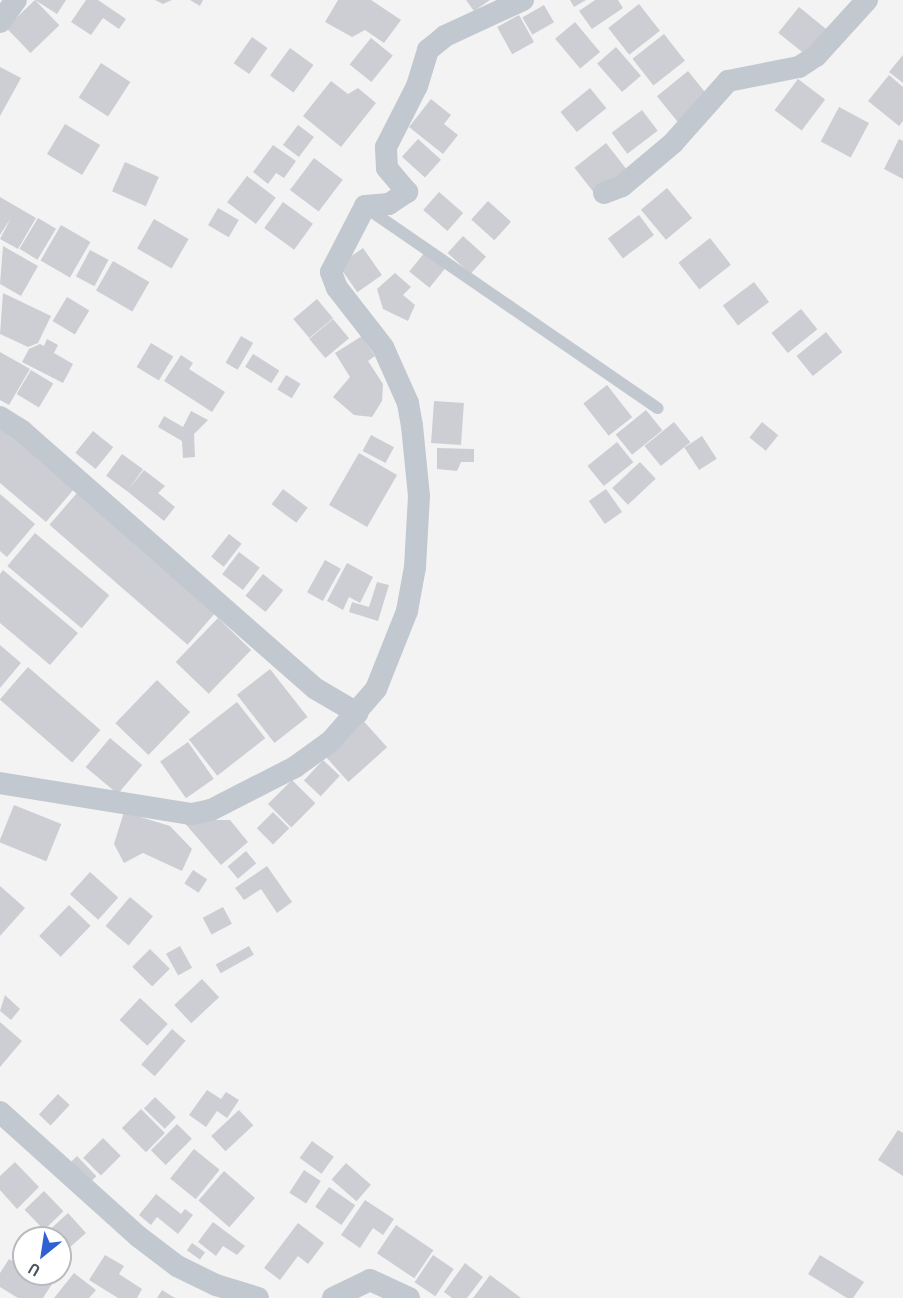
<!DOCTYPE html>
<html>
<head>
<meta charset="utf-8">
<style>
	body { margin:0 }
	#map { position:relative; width:903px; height:1298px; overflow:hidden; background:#f4f3f3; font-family:"PT Sans",sans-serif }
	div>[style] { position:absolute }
	.building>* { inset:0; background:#cdced4; transform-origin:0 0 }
	.service>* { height:12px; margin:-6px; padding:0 6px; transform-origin:6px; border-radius:6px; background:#c2c8cf }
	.minor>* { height:22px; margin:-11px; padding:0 11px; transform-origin:11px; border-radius:11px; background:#c2c8cf }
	span { translate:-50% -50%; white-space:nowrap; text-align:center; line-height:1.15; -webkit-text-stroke:4.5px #fff; paint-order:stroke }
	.north { position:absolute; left:12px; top:1226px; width:60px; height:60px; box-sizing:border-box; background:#fff; border:2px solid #b7babf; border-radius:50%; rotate:210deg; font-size:16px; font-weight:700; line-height:24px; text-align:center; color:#4c535e }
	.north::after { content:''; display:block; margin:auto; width:21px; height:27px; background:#2f61d2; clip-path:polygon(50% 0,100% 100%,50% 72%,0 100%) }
</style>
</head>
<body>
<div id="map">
	<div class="building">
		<div style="clip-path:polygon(35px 0,66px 0,57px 14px)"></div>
		<div style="left:35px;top:0;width:35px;height:40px;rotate:46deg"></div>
		<div style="clip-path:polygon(86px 0,98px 0,126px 19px,119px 29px,103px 18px,91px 35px,71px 22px)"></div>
		<div style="clip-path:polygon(155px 0,172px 0,163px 4px)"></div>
		<div style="clip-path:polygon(190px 0,203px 0,200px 6px)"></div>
		<div style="clip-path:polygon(338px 0,371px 0,401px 20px,384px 43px,365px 30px,352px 37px,325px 22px)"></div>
		<div style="clip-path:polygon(466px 0,490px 0,474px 11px)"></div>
		<div style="clip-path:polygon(570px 0,586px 0,574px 7px)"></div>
		<div style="clip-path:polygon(595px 0,618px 0,623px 8px,592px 29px,579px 11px)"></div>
		<div style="left:639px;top:4px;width:34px;height:39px;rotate:52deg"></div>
		<div style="left:544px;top:5px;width:20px;height:25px;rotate:60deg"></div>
		<div style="left:799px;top:7px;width:40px;height:33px;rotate:39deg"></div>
		<div style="left:519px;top:15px;width:31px;height:25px;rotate:61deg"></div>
		<div style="left:575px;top:22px;width:39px;height:26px;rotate:50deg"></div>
		<div style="left:664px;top:34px;width:34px;height:40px;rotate:52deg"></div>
		<div style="left:252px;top:37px;width:19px;height:32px;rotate:35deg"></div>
		<div style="left:371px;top:38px;width:28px;height:34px;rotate:39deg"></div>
		<div style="left:616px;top:47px;width:38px;height:25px;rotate:49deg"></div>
		<div style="left:290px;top:48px;width:29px;height:34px;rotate:36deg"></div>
		<div style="clip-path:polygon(903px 55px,903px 83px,889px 72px)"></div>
		<div style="left:101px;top:63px;width:35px;height:41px;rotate:33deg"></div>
		<div style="clip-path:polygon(0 67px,21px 78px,0 116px)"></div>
		<div style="left:688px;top:71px;width:33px;height:40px;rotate:51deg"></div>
		<div style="clip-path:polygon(889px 75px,903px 87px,903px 121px,899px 126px,868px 101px)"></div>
		<div style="left:798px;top:79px;width:34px;height:39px;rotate:37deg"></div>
		<div style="clip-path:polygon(331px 81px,348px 94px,358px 88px,376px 103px,341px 147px,303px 116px)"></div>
		<div style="left:590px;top:88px;width:26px;height:38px;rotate:51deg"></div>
		<div style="clip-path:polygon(431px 99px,451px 115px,444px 124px,458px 135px,443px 154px,409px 127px)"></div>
		<div style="left:839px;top:107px;width:34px;height:39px;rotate:28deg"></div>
		<div style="left:642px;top:110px;width:26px;height:38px;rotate:53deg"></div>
		<div style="left:65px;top:124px;width:41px;height:35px;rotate:31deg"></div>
		<div style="left:298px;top:125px;width:20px;height:25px;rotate:37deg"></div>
		<div style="left:418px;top:139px;width:31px;height:24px;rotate:42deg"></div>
		<div style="clip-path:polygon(899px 139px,903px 141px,903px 179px,884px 169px)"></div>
		<div style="left:606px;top:143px;width:33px;height:40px;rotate:52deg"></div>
		<div style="clip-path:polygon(273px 145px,296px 161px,284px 178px,276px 173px,268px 184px,253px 172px)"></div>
		<div style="left:314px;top:158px;width:36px;height:40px;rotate:37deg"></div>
		<div style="left:125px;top:162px;width:37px;height:32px;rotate:24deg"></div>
		<div style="left:247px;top:176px;width:36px;height:33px;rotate:37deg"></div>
		<div style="left:667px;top:188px;width:39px;height:34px;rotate:50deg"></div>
		<div style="left:439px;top:192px;width:32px;height:24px;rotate:41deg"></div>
		<div style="clip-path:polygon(0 197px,36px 218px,18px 249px,0 239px,11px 218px,0 235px)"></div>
		<div style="left:488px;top:201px;width:31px;height:25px;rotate:42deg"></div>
		<div style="left:283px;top:202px;width:37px;height:32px;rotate:36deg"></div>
		<div style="left:218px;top:208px;width:24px;height:20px;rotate:30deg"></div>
		<div style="left:639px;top:215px;width:25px;height:39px;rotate:53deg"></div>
		<div style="left:38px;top:218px;width:21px;height:36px;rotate:31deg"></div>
		<div style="left:154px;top:219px;width:40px;height:34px;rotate:30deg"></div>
		<div style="left:61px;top:225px;width:34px;height:41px;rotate:30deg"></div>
		<div style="left:463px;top:236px;width:31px;height:23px;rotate:42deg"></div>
		<div style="left:710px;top:238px;width:34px;height:40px;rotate:52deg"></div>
		<div style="clip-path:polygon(3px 246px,38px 266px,21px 296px,0 284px)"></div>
		<div style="left:363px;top:248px;width:33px;height:30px;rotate:55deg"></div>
		<div style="left:90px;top:250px;width:21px;height:30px;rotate:28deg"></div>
		<div style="left:425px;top:252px;width:26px;height:25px;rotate:39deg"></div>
		<div style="left:113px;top:261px;width:42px;height:34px;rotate:30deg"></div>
		<div style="clip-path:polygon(395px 273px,411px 287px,403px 295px,415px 305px,408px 321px,383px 309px,377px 289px)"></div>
		<div style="left:754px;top:282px;width:25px;height:39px;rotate:53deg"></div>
		<div style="clip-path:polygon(3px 293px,51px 316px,38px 343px,28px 347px,0 334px)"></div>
		<div style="left:67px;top:297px;width:26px;height:28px;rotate:31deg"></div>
		<div style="left:317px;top:299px;width:25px;height:31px;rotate:50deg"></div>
		<div style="left:801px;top:309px;width:26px;height:38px;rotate:51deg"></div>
		<div style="left:333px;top:319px;width:25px;height:31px;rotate:50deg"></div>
		<div style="left:826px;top:332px;width:26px;height:38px;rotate:51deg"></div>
		<div style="left:241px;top:336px;width:14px;height:31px;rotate:30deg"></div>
		<div style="clip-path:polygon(362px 336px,375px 356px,368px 361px,383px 384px,382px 401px,372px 417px,354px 415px,333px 397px,350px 377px,335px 353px)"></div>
		<div style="clip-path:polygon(47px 339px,58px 345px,54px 353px,73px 364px,63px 383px,22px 362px,29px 349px,40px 344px,44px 346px)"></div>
		<div style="left:151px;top:343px;width:26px;height:28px;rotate:31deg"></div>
		<div style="clip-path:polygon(0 352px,30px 369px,9px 405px,0 400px)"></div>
		<div style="left:253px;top:354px;width:31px;height:15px;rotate:32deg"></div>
		<div style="clip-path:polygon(181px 355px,193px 363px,189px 369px,225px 392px,212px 412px,164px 381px)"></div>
		<div style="left:31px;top:370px;width:26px;height:28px;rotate:31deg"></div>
		<div style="left:286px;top:375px;width:17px;height:17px;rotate:31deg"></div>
		<div style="left:607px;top:385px;width:41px;height:30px;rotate:52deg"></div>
		<div style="left:434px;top:401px;width:30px;height:42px;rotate:4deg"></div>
		<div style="left:646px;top:410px;width:26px;height:39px;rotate:51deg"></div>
		<div style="clip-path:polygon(191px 411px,208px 420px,194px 434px,195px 457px,183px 458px,182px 441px,158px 427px,164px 416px,183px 427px)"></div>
		<div style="left:674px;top:422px;width:26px;height:38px;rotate:51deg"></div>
		<div style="left:762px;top:422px;width:21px;height:20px;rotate:39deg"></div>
		<div style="clip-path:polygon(0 426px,74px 489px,46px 522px,0 483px)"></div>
		<div style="left:93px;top:431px;width:26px;height:28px;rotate:39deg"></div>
		<div style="left:371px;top:435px;width:26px;height:18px;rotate:28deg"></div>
		<div style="left:702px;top:436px;width:27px;height:21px;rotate:57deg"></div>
		<div style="left:617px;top:442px;width:26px;height:38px;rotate:51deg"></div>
		<div style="clip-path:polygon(437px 448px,474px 449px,474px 462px,461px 462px,457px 471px,437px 469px)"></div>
		<div style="left:359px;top:453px;width:44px;height:60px;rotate:30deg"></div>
		<div style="left:122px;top:454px;width:26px;height:27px;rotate:36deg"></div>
		<div style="left:640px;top:462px;width:23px;height:38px;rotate:47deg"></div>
		<div style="clip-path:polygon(144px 470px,165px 486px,158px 493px,175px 507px,164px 521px,127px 491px)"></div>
		<div style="left:283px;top:489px;width:31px;height:19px;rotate:37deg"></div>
		<div style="left:606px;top:489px;width:28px;height:21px;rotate:55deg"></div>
		<div style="left:77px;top:493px;width:183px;height:42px;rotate:41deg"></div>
		<div style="clip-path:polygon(0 494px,35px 524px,7px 557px,0 551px)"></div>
		<div style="left:35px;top:533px;width:97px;height:43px;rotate:40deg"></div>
		<div style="left:229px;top:534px;width:16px;height:29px;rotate:38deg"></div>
		<div style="left:239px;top:552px;width:26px;height:28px;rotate:37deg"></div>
		<div style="left:325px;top:560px;width:18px;height:37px;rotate:29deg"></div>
		<div style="clip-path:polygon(347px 563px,373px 577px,360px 603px,349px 597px,343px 610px,327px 601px)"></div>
		<div style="clip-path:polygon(3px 570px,78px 633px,50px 665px,0 623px,0 574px)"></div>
		<div style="left:263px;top:574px;width:26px;height:28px;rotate:39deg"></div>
		<div style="clip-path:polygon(377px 582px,389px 585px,378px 621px,349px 612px,352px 602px,369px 607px)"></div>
		<div style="left:218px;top:618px;width:46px;height:61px;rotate:44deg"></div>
		<div style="clip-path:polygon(0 645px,21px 663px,0 688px)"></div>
		<div style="left:28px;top:667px;width:96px;height:43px;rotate:41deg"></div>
		<div style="left:270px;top:669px;width:61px;height:42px;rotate:52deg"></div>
		<div style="left:157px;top:680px;width:46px;height:60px;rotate:44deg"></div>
		<div style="left:237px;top:702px;width:46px;height:61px;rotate:52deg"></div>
		<div style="left:359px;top:716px;width:42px;height:52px;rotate:48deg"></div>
		<div style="left:110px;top:738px;width:42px;height:38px;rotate:40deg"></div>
		<div style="left:188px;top:742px;width:45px;height:34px;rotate:55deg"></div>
		<div style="left:323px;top:760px;width:23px;height:28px;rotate:43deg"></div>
		<div style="left:292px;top:780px;width:33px;height:34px;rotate:45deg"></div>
		<div style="left:14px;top:805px;width:51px;height:40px;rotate:22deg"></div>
		<div style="clip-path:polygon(124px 812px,170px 826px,192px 849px,182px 871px,143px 853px,124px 863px,114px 844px)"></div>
		<div style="left:273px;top:812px;width:23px;height:23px;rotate:45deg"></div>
		<div style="clip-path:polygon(182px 820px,230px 820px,248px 842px,221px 865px)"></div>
		<div style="left:246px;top:851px;width:16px;height:24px;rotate:50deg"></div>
		<div style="clip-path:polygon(267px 866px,292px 902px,277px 913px,261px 889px,244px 900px,235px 888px)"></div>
		<div style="left:193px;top:870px;width:17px;height:16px;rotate:33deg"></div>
		<div style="left:90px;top:872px;width:38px;height:30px;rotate:42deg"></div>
		<div style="clip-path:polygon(0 886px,25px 908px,0 936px)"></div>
		<div style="left:130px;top:897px;width:30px;height:38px;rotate:40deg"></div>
		<div style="left:69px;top:905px;width:30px;height:43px;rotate:44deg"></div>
		<div style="left:223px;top:907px;width:19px;height:23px;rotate:62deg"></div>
		<div style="left:180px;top:946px;width:25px;height:16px;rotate:61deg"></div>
		<div style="left:249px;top:946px;width:10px;height:38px;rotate:61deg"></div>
		<div style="left:150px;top:949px;width:28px;height:25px;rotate:45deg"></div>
		<div style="left:202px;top:979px;width:25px;height:38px;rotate:47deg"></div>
		<div style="clip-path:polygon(5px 995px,20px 1009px,11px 1020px,0 1011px)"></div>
		<div style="left:140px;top:998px;width:38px;height:30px;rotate:43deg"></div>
		<div style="clip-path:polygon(0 1022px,22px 1041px,0 1067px)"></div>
		<div style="left:172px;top:1029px;width:18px;height:47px;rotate:41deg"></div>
		<div style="clip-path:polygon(207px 1090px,221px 1099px,226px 1092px,239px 1100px,227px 1118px,217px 1111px,206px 1127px,189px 1115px)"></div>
		<div style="left:58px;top:1094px;width:16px;height:28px;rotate:43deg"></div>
		<div style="left:155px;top:1097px;width:29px;height:16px;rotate:44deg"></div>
		<div style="left:141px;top:1109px;width:34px;height:27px;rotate:45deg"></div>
		<div style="left:239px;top:1110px;width:21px;height:38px;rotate:47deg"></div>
		<div style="left:177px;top:1124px;width:21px;height:37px;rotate:45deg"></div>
		<div style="clip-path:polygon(898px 1130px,903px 1133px,903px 1176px,878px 1160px)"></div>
		<div style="left:103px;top:1138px;width:25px;height:28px;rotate:45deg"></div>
		<div style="left:312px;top:1141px;width:27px;height:21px;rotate:36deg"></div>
		<div style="left:194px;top:1149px;width:33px;height:38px;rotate:39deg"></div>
		<div style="left:77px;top:1156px;width:28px;height:11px;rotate:46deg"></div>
		<div style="clip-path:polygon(15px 1162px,39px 1187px,17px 1209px,0 1190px,0 1176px)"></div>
		<div style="left:346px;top:1163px;width:33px;height:22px;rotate:41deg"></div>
		<div style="left:304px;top:1170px;width:20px;height:27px;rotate:33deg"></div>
		<div style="left:224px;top:1171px;width:41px;height:39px;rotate:41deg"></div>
		<div style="left:329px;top:1187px;width:32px;height:24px;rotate:35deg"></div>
		<div style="left:44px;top:1191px;width:28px;height:27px;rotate:46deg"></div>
		<div style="clip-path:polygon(156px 1194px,181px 1214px,185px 1209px,193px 1215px,178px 1234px,157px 1217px,151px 1225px,139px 1215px)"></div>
		<div style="clip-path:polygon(365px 1200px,394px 1219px,383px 1235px,373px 1228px,360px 1248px,341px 1235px)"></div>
		<div style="clip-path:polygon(68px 1213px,86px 1233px,60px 1256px,60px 1238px,44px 1235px)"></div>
		<div style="clip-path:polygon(213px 1222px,245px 1246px,237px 1255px,223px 1246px,216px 1256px,198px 1242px)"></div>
		<div style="clip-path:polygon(298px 1223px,324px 1243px,308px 1264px,298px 1256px,280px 1280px,264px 1268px)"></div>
		<div style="left:396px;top:1225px;width:45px;height:34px;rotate:34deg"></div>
		<div style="left:192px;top:1243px;width:16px;height:9px;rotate:35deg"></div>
		<div style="clip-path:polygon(105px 1255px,124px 1266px,119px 1274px,142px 1289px,137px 1298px,118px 1298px,89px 1280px)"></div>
		<div style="left:433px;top:1255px;width:25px;height:33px;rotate:34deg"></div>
		<div style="clip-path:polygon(820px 1255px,864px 1282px,853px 1298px,847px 1298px,808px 1274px)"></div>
		<div style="clip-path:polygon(9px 1259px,24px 1268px,24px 1274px,35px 1274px,52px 1284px,43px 1298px,18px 1298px,0 1287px,0 1273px)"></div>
		<div style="clip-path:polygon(465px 1263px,483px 1277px,467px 1298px,452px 1298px,444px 1292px)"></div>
		<div style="clip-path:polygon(74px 1273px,96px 1290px,89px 1298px,54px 1298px)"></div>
		<div style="clip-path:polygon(490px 1275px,521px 1298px,473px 1298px)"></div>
		<div style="clip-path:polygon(162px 1290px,175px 1298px,157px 1298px)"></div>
	</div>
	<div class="service">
		<div style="left:365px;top:207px;width:355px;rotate:34.5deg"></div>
	</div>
	<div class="minor">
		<div style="left:0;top:22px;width:27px;rotate:-54deg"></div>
		<div style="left:604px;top:193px;width:19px;rotate:-21deg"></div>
		<div style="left:622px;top:186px;width:67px;rotate:-40.1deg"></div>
		<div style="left:673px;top:143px;width:83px;rotate:-48.4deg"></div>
		<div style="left:728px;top:81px;width:72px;rotate:-11.2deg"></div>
		<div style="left:799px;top:67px;width:20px;rotate:-33deg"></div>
		<div style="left:816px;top:56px;width:76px;rotate:-47.7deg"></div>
		<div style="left:0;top:417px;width:26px;rotate:32deg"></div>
		<div style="left:22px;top:431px;width:391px;rotate:41.3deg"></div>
		<div style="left:316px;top:689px;width:48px;rotate:30.3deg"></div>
		<div style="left:0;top:783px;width:194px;rotate:9.2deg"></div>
		<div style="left:192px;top:814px;width:19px;rotate:-12deg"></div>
		<div style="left:211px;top:810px;width:94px;rotate:-27.1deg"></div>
		<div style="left:295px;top:767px;width:44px;rotate:-35.8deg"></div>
		<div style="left:331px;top:741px;width:69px;rotate:-49.1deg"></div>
		<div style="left:376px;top:689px;width:84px;rotate:-68.3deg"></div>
		<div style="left:407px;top:611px;width:45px;rotate:-79.7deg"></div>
		<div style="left:415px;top:567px;width:71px;rotate:-86.8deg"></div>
		<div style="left:419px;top:496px;width:70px;rotate:-95.7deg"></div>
		<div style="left:412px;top:426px;width:23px;rotate:-100deg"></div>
		<div style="left:408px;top:403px;width:61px;rotate:-114.1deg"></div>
		<div style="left:383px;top:347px;width:75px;rotate:-127.9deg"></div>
		<div style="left:337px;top:288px;width:17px;rotate:-111deg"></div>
		<div style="left:331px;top:272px;width:74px;rotate:-62.7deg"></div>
		<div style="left:365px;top:206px;width:24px;rotate:-5deg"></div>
		<div style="left:389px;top:204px;width:22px;rotate:-34deg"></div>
		<div style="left:407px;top:192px;width:31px;rotate:-130deg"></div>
		<div style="left:387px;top:168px;width:21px;rotate:-93deg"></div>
		<div style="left:386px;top:147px;width:68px;rotate:-63.1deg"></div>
		<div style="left:417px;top:86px;width:38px;rotate:-73deg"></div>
		<div style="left:428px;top:50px;width:22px;rotate:-39deg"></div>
		<div style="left:445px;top:36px;width:86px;rotate:-24.8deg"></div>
		<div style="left:0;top:1112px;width:187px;rotate:42deg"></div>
		<div style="left:139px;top:1237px;width:48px;rotate:37.3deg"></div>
		<div style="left:177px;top:1266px;width:43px;rotate:26deg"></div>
		<div style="left:216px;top:1285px;width:44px;rotate:17.2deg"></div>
		<div style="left:333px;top:1298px;width:41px;rotate:-25.9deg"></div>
		<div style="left:370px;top:1280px;width:43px;rotate:24.8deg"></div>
	</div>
	<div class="north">U</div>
</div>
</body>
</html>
